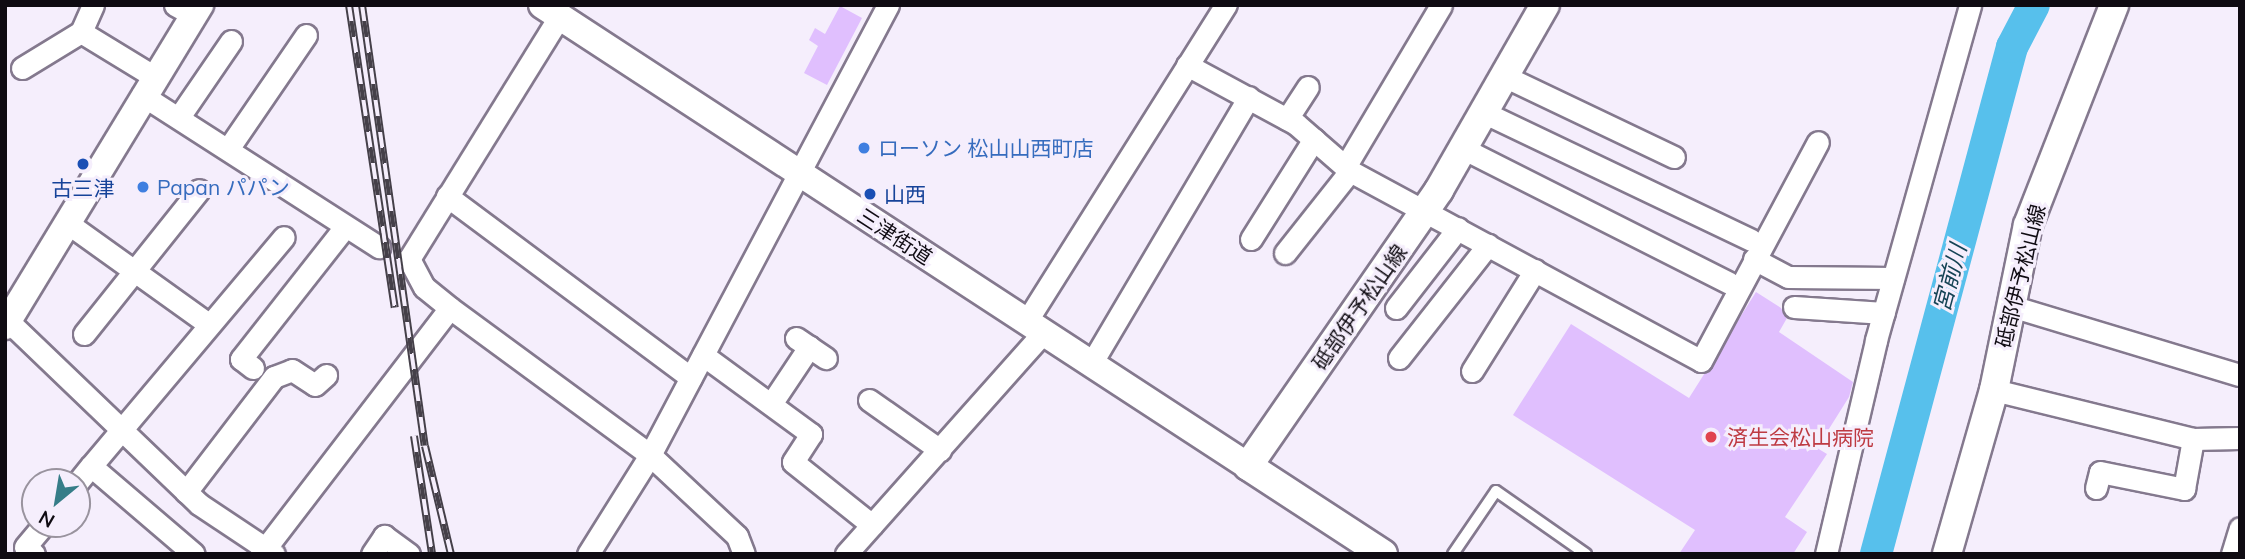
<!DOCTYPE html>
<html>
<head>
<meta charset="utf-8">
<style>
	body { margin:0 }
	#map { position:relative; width:2245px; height:559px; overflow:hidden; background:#f5eefc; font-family:Mulish,"Noto Sans JP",sans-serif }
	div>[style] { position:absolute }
	.river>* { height:32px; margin:-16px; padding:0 16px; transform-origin:16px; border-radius:16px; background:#57c0ec }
	.building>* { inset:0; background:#e0bffe }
	.roads { filter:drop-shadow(2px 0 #84798e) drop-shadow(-2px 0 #84798e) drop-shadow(0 2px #84798e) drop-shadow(0 -2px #84798e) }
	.service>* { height:10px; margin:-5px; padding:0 5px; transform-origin:5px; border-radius:5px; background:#fff }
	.minor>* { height:21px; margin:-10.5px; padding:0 10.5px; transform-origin:10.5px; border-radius:10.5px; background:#fff }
	.tertiary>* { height:26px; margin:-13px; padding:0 13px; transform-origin:13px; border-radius:13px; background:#fff }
	.secondary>* { height:28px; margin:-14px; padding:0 14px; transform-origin:14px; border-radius:14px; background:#fff }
	.rail>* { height:8px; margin-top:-4px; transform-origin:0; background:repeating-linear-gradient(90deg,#f5eefc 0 16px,#454049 0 32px); box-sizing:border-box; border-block:2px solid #454049 }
	.dots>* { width:19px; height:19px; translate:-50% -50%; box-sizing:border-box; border:4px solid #f5eefc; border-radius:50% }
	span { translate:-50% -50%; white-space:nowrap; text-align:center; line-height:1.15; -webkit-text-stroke:6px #f5eefc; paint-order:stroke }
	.shop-label { font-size:21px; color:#366cbe }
	.left { translate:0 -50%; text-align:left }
	.transit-label { font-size:21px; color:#164399 }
	.street-label { font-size:21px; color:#0f0b12 }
	.health-label { font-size:21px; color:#be3a42 }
	.water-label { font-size:23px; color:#154355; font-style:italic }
	.frame { position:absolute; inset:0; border:7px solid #0f0b12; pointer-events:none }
	.north { position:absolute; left:21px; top:468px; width:70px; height:70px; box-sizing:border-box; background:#f5eefc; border:2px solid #99939e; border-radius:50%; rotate:210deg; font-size:19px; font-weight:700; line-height:28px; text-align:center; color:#0f0b12 }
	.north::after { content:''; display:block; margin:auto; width:24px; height:32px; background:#367d88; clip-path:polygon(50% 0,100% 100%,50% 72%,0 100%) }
</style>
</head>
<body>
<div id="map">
	<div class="river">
		<div style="left:1876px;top:554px;width:525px;rotate:-74.98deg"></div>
		<div style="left:2012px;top:47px;width:47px;rotate:-62.4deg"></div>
	</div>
	<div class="building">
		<div style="clip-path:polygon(840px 6px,862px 18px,827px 85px,804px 73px,818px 46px,809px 40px,815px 28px,825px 34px)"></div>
		<div style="clip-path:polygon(1756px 292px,1781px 308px,1787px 318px,1779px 332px,1853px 382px,1849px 397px,1817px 448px,1827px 454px,1785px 517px,1807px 532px,1793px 554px,1679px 554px,1695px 530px,1513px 415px,1571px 324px,1689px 398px)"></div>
	</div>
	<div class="roads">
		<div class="service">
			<div style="left:1453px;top:554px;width:76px;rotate:-55.7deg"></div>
			<div style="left:1496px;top:491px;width:110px;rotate:35deg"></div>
		</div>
		<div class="minor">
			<div style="left:93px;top:5px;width:30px;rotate:114deg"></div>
			<div style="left:81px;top:32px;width:84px;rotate:31.4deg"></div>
			<div style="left:175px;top:5px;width:21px;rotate:29deg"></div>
			<div style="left:1187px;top:65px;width:124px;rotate:28.4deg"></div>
			<div style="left:1296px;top:124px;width:72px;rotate:41deg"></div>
			<div style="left:1350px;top:171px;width:399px;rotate:28.4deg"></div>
			<div style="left:1701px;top:361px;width:248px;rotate:-61.9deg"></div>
			<div style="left:22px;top:68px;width:69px;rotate:-31.4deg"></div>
			<div style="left:1506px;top:77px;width:186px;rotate:25.5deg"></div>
			<div style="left:142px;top:95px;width:282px;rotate:32.7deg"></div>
			<div style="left:1485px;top:113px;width:295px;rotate:25.5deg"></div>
			<div style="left:179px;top:117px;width:92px;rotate:-55.6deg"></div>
			<div style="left:1287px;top:119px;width:38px;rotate:-57deg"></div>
			<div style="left:228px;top:149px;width:138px;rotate:-55.6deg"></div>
			<div style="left:1464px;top:149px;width:297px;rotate:26.8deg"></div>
			<div style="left:1345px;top:167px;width:188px;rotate:-59.3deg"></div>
			<div style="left:447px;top:196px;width:304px;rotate:36.7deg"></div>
			<div style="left:66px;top:222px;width:173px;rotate:35.6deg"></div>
			<div style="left:1251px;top:239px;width:118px;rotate:-57.8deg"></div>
			<div style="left:1285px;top:253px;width:105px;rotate:-51.6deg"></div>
			<div style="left:1754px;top:259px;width:38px;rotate:28deg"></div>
			<div style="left:1788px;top:277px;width:105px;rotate:0.5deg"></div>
			<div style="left:2011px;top:306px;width:239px;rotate:16.8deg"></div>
			<div style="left:1794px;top:307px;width:90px;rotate:3.8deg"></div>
			<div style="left:450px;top:308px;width:248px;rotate:36.3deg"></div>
			<div style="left:650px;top:455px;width:119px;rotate:43deg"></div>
			<div style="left:737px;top:536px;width:19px;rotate:69deg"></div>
			<div style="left:1396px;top:308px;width:101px;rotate:-52.2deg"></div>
			<div style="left:5px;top:318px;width:269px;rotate:43.8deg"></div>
			<div style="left:199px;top:504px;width:90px;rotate:33.7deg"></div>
			<div style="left:1026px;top:322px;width:375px;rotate:-57.8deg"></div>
			<div style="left:84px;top:334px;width:184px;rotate:-51.4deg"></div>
			<div style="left:796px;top:338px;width:36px;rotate:34deg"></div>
			<div style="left:703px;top:355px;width:134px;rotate:36.2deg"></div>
			<div style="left:811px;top:434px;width:33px;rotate:123deg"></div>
			<div style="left:793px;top:462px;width:101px;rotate:38.6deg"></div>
			<div style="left:1399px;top:358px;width:144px;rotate:-51.8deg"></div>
			<div style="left:1091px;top:364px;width:310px;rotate:-59.4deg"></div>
			<div style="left:253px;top:368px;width:15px;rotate:-143deg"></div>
			<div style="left:241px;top:359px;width:168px;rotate:-51.8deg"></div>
			<div style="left:1472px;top:371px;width:119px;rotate:-58deg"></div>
			<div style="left:1994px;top:390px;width:205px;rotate:13.8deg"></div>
			<div style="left:2193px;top:439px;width:47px;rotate:-1.2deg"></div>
			<div style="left:869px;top:400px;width:87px;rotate:35.2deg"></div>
			<div style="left:771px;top:404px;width:69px;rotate:-56.3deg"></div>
			<div style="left:91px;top:466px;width:299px;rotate:-49.9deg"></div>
			<div style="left:77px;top:483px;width:22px;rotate:-51deg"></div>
			<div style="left:91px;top:466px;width:135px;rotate:40.5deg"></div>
			<div style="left:2096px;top:488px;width:16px;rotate:-76deg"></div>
			<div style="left:2100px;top:472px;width:86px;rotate:11.4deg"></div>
			<div style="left:2184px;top:489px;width:51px;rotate:-79.8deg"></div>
			<div style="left:186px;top:492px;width:145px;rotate:-52.6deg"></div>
			<div style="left:274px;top:377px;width:19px;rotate:-21deg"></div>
			<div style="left:292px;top:370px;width:27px;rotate:33deg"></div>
			<div style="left:315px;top:385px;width:15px;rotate:-42deg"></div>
			<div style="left:34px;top:554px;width:11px;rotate:-142deg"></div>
			<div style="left:25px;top:547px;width:30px;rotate:-50deg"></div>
			<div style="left:261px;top:554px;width:310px;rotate:-52.5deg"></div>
			<div style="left:450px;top:308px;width:33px;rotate:-141deg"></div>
			<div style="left:424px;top:287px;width:32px;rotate:-118deg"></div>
			<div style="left:409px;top:259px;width:285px;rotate:-58.2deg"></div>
			<div style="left:372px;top:554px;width:22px;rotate:-56deg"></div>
			<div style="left:384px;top:536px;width:31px;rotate:36deg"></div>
			<div style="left:588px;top:554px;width:117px;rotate:-57.9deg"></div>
			<div style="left:650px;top:455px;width:509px;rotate:-62.13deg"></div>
			<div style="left:846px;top:554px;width:296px;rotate:-48.3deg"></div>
			<div style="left:1826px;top:554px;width:220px;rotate:-76.8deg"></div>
			<div style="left:1876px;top:340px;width:348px;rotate:-74.3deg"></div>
			<div style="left:2232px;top:554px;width:27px;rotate:-73deg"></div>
		</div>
		<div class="tertiary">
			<div style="left:542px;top:5px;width:843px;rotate:33.14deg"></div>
			<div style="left:5px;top:326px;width:376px;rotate:-58.7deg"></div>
		</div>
		<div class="secondary">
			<div style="left:1383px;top:554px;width:161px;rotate:-146.9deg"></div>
			<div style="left:1248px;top:466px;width:336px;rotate:-55.3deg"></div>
			<div style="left:1439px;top:190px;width:213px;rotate:-60.2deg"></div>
			<div style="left:1947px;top:554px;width:171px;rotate:-74deg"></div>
			<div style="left:1994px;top:390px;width:168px;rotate:-78.4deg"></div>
			<div style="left:2028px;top:225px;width:236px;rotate:-68.6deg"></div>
		</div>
	</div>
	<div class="rail">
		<div style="left:349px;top:5px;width:306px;rotate:81.4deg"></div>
		<div style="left:362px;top:5px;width:445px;rotate:81.9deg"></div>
		<div style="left:425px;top:446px;width:111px;rotate:76.5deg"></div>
		<div style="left:414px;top:436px;width:119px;rotate:81.3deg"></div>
	</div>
	<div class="dots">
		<div style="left:864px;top:148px;background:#3f7fe0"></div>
		<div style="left:83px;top:164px;background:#1a4fb4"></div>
		<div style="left:143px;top:187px;background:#3f7fe0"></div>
		<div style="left:870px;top:194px;background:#1a4fb4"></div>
		<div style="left:1711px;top:437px;background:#e0444e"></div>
	</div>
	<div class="shop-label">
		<span class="left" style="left:878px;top:148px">ローソン 松山山西町店</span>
		<span class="left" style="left:157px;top:187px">Papan パパン</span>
	</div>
	<div class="transit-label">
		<span style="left:83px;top:188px">古三津</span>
		<span class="left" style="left:884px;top:194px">山西</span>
	</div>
	<div class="street-label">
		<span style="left:895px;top:236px;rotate:33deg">三津街道</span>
		<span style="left:2020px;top:276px;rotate:-76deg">砥部伊予松山線</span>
		<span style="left:1359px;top:307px;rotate:-55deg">砥部伊予松山線</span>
	</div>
	<div class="health-label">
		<span class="left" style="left:1727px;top:437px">済生会松山病院</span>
	</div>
	<div class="water-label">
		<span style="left:1950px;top:278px;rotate:-75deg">宮前川</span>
	</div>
	<div class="frame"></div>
	<div class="north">N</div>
</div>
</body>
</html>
